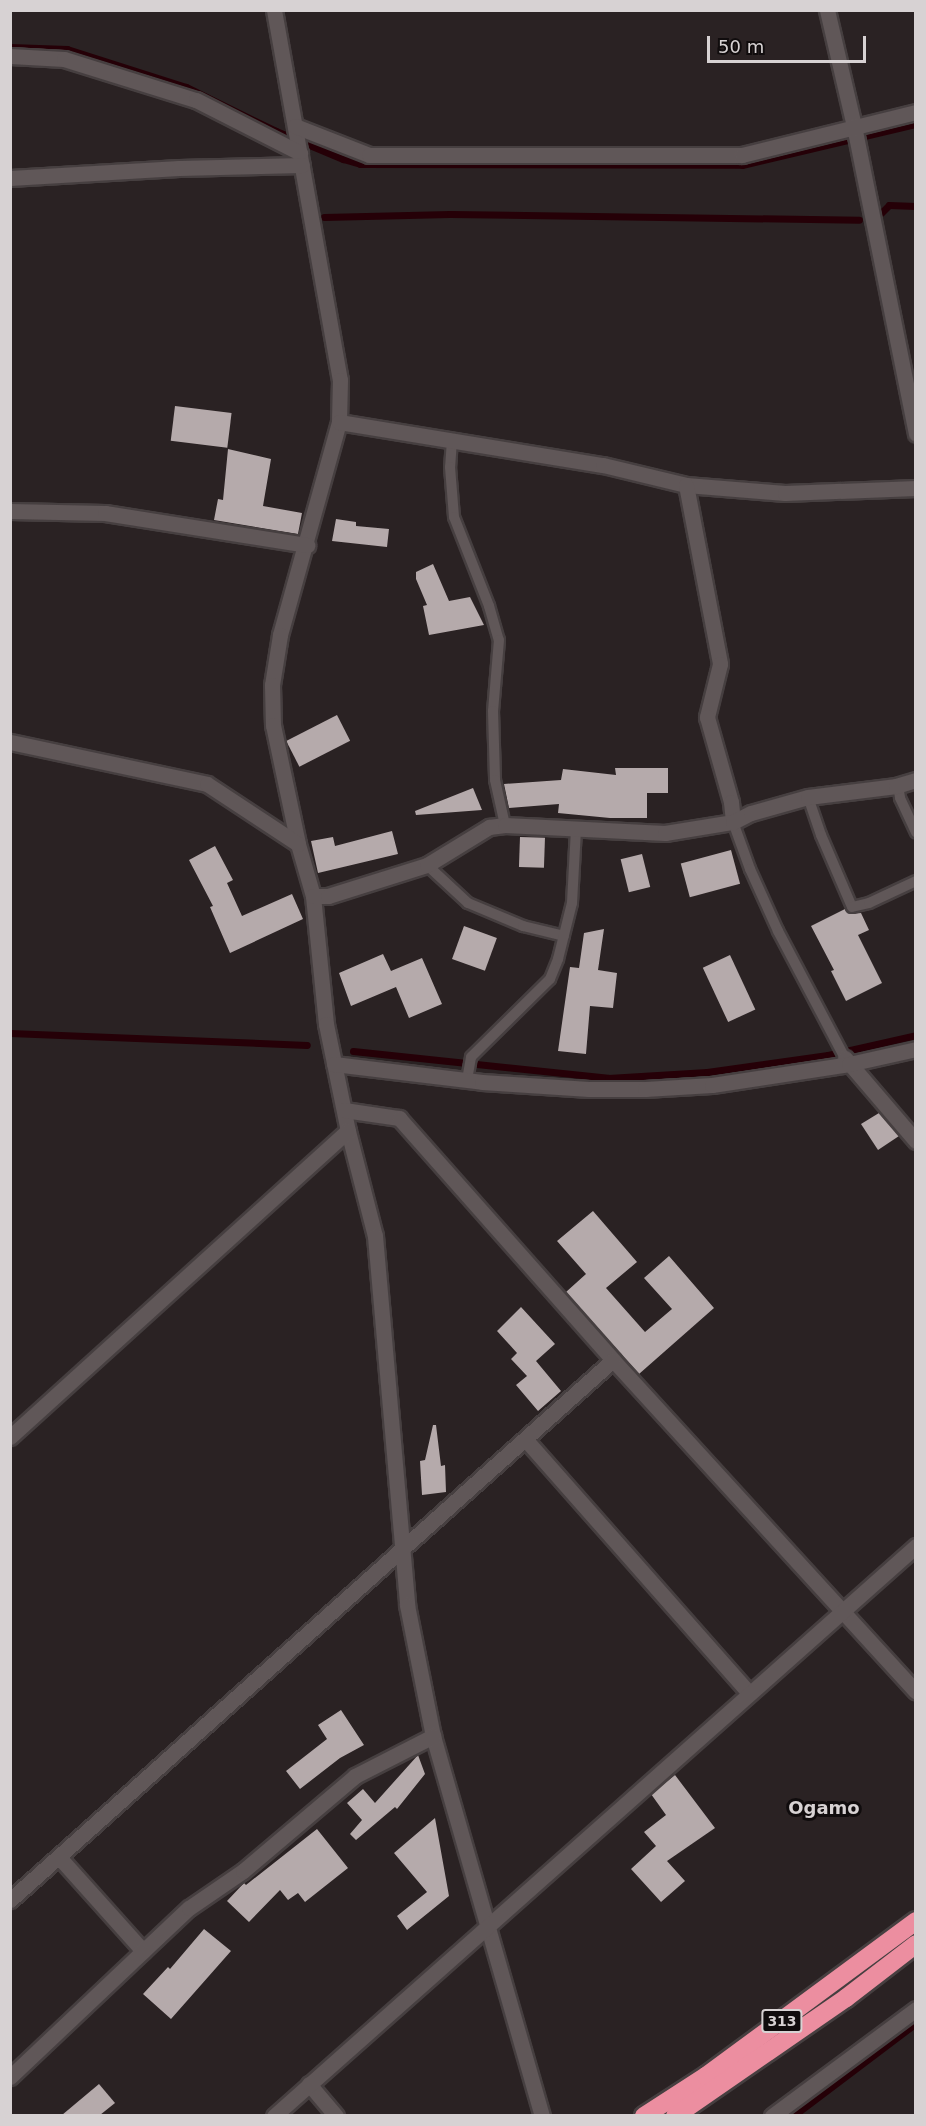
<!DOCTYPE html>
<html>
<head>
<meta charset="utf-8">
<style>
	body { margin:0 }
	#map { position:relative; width:926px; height:2126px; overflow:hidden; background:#2a2223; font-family:"DejaVu Sans",sans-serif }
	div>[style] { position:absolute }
	.stream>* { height:7px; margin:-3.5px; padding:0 3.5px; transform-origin:3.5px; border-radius:3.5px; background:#250007 }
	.building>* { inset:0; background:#b5aaab; transform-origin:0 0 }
	.roads { filter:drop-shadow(2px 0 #463f40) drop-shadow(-2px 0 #463f40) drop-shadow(0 2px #463f40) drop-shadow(0 -2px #463f40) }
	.service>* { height:10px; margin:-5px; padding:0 5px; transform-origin:5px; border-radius:5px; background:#605758 }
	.minor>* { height:15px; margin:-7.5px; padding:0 7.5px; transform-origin:7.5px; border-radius:7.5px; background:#605758 }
	.motorway>* { height:18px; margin:-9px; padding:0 9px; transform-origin:9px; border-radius:9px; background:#ec8ea0 }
	span { translate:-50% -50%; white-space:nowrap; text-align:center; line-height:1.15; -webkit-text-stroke:6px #100c0d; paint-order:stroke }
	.shield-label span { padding:2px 4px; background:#100c0d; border:2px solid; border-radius:4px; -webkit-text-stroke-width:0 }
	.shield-label { font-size:14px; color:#d7d2d3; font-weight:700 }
	.quarter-label { font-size:18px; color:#d7d2d3; font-weight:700 }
	.frame { position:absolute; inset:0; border:12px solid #d7d2d3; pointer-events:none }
	.scale { position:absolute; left:707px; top:36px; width:159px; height:27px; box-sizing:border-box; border:3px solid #d7d2d3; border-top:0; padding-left:8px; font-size:18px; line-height:21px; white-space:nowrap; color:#d7d2d3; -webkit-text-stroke:4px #100c0d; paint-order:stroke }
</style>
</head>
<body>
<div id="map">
	<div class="stream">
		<div style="left:10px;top:47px;width:57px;rotate:2deg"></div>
		<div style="left:67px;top:49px;width:125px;rotate:17.7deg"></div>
		<div style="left:186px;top:87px;width:100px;rotate:26.1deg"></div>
		<div style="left:276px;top:131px;width:73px;rotate:22.7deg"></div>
		<div style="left:343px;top:159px;width:18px;rotate:16deg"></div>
		<div style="left:360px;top:164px;width:382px;rotate:0.1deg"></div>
		<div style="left:742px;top:165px;width:179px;rotate:-13.3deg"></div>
		<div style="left:881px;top:213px;width:11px;rotate:-45deg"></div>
		<div style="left:889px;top:205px;width:27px;rotate:2deg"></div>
		<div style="left:324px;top:217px;width:126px;rotate:-1.4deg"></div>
		<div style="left:450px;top:214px;width:409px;rotate:0.8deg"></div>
		<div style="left:10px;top:1033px;width:297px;rotate:2.3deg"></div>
		<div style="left:353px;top:1051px;width:256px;rotate:6deg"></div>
		<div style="left:608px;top:1078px;width:99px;rotate:-3.5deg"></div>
		<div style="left:707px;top:1072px;width:122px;rotate:-8deg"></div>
		<div style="left:828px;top:1055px;width:90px;rotate:-12.8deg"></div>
		<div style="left:793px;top:2116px;width:154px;rotate:-37.1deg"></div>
	</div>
	<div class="building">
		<div style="left:175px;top:406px;width:57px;height:35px;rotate:7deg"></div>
		<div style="clip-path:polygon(228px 449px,271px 459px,263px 506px,302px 513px,298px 534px,214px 520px,218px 499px,223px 500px)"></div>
		<div style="clip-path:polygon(336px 519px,356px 522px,356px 526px,389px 529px,387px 547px,332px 541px)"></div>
		<div style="clip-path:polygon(433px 564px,449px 601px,470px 597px,484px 625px,429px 635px,423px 606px,427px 605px,416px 579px,416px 572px)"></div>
		<div style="left:337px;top:715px;width:29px;height:57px;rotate:63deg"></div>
		<div style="clip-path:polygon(615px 768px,668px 768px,668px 793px,647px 793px,647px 818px,610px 818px,558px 813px,559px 804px,509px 808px,504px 784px,561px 780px,563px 769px,616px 775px)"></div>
		<div style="clip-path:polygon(473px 788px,482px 810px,416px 815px,415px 811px)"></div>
		<div style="clip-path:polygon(392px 831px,398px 854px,318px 873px,311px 841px,333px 837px,335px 846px)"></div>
		<div style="left:520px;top:837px;width:25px;height:30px;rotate:2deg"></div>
		<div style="clip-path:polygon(215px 846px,233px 880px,227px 883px,242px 916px,292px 894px,303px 919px,230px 953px,210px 907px,213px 906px,189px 860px)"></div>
		<div style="left:731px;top:850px;width:35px;height:52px;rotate:75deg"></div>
		<div style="left:642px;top:854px;width:34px;height:22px;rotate:76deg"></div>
		<div style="clip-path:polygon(845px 909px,851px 914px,861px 913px,869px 930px,858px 935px,882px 983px,846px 1001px,831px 971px,834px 970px,811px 926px)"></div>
		<div style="left:464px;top:926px;width:35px;height:35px;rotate:20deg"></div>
		<div style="clip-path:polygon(604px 929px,598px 970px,617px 973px,613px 1008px,590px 1006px,586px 1054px,558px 1051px,570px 967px,579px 968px,584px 933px)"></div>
		<div style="clip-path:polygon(383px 954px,391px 971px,422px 958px,442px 1004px,409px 1018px,396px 987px,351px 1006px,339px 973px)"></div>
		<div style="left:730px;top:955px;width:60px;height:30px;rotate:65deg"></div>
		<div style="clip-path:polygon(879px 1113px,899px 1136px,878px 1150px,861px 1124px)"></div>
		<div style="clip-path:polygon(593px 1211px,637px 1262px,606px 1288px,645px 1332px,672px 1309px,644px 1278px,669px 1256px,714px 1308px,639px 1374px,566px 1292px,586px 1274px,557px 1241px)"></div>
		<div style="clip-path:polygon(521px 1307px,555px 1344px,536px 1361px,561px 1391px,538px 1411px,516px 1385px,527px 1376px,511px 1359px,517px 1353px,497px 1331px)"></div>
		<div style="clip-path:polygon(433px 1425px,436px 1425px,441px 1466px,445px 1465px,446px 1492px,422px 1495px,420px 1461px,425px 1460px)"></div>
		<div style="clip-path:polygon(341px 1710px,364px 1745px,340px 1758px,300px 1789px,286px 1771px,327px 1739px,318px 1725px)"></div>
		<div style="clip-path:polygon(418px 1755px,425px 1774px,397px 1809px,395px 1807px,356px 1840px,350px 1834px,362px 1820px,347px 1803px,363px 1789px,375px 1803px)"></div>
		<div style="clip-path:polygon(675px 1775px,715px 1828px,667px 1861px,685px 1881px,661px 1902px,631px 1869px,656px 1846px,644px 1832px,666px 1815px,651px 1794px)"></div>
		<div style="clip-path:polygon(435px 1818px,449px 1896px,407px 1930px,397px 1916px,427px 1892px,394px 1853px)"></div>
		<div style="clip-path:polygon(317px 1829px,348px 1868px,305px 1902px,298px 1893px,288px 1900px,280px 1890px,249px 1922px,227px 1901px,244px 1883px,246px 1885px)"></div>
		<div style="clip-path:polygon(204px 1929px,231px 1951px,171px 2019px,143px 1994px,168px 1967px,170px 1969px)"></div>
		<div style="clip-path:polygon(99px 2084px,115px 2103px,100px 2115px,62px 2115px)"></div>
	</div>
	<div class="roads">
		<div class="service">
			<div style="left:452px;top:440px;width:27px;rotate:94deg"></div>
			<div style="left:450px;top:467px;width:50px;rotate:85.4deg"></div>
			<div style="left:454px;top:517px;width:96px;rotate:68.5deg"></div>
			<div style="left:489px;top:606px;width:35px;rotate:74deg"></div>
			<div style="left:499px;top:640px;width:71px;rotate:94.8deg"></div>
			<div style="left:493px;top:711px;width:69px;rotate:88.3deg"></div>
			<div style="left:495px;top:780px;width:46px;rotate:77.5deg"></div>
			<div style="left:898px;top:785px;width:13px;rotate:81deg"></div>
			<div style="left:900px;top:798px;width:38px;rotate:65deg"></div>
			<div style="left:808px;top:797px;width:40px;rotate:71.1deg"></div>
			<div style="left:821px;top:835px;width:78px;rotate:66.7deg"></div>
			<div style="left:852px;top:907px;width:17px;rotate:-13deg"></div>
			<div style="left:869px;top:903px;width:52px;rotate:-25.1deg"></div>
			<div style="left:733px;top:822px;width:50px;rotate:70.1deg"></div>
			<div style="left:750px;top:869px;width:68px;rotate:65.7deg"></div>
			<div style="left:778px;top:931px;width:144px;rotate:62.2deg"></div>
			<div style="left:427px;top:865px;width:56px;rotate:42.8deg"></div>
			<div style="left:468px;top:903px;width:60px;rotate:22.7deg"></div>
			<div style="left:523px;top:926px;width:42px;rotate:13.7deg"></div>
			<div style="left:467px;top:1080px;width:23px;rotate:-80deg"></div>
			<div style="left:471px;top:1057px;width:111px;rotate:-44.6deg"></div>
			<div style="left:550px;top:979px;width:22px;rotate:-68deg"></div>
			<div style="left:558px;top:959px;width:58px;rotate:-76deg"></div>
			<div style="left:572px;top:903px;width:74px;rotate:-86.9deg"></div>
		</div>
		<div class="minor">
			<div style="left:274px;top:10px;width:376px;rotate:79.9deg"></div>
			<div style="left:340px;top:380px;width:42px;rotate:91.4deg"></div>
			<div style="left:339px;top:422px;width:221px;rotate:105.5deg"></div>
			<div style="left:280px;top:635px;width:51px;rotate:99.1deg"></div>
			<div style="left:272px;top:685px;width:40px;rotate:88.6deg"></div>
			<div style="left:273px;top:725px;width:122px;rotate:78.1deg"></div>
			<div style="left:298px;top:844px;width:54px;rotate:73.9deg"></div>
			<div style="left:313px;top:896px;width:129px;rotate:84.2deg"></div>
			<div style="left:326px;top:1024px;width:109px;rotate:78.4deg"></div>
			<div style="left:348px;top:1131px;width:108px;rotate:75.6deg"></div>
			<div style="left:375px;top:1236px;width:370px;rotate:85deg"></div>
			<div style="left:407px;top:1605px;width:134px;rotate:78.8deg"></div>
			<div style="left:433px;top:1736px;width:395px;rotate:74deg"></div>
			<div style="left:827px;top:10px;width:119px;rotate:76.9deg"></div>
			<div style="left:854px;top:126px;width:314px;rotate:78.6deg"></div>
			<div style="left:10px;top:56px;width:54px;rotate:3.2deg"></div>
			<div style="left:64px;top:59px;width:138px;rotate:17.3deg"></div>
			<div style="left:196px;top:100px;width:117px;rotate:27deg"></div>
			<div style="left:295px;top:126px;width:79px;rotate:21.4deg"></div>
			<div style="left:369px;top:155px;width:373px"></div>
			<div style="left:742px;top:155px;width:179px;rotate:-13.9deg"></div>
			<div style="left:10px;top:178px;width:169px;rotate:-3.4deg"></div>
			<div style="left:179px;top:168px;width:123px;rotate:-1.4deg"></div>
			<div style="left:339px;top:422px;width:267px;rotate:9.3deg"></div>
			<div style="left:603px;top:465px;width:85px;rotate:13.5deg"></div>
			<div style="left:686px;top:485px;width:99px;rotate:4.6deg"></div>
			<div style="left:785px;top:493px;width:131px;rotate:-2.2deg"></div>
			<div style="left:686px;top:485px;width:182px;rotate:79.2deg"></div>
			<div style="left:720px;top:664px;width:55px;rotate:103.8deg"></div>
			<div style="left:707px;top:717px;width:88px;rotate:74.2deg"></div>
			<div style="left:731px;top:802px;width:20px;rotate:84deg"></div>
			<div style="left:10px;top:511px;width:95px;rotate:1.2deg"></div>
			<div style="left:105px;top:513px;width:205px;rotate:9deg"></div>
			<div style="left:10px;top:742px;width:201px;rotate:12deg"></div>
			<div style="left:207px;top:784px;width:109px;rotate:33.4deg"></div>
			<div style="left:313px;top:896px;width:15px"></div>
			<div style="left:328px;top:896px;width:104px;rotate:-17.4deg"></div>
			<div style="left:427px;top:865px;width:73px;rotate:-31.5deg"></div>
			<div style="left:489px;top:827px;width:16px;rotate:-7deg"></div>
			<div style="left:505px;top:825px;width:160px;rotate:2.9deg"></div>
			<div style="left:665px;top:833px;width:69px;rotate:-9.2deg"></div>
			<div style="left:733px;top:822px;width:20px;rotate:-27deg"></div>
			<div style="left:751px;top:813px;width:59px;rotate:-15.7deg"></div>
			<div style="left:808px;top:797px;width:89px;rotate:-7.1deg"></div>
			<div style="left:896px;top:786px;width:21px;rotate:-17deg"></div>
			<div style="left:845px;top:1058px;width:109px;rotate:49.5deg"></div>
			<div style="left:334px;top:1064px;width:149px;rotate:6.9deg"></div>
			<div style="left:482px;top:1082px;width:107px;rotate:3.7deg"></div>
			<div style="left:589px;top:1089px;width:56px"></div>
			<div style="left:645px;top:1089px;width:67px;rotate:-3.4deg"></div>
			<div style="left:712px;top:1085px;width:139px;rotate:-8.7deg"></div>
			<div style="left:849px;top:1064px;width:69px;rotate:-12.6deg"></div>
			<div style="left:344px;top:1110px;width:56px;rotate:8.3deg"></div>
			<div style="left:399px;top:1118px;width:323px;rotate:48.5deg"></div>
			<div style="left:613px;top:1360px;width:449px;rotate:47.6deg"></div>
			<div style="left:10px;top:1437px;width:456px;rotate:-42.2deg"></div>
			<div style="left:526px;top:1440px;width:337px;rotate:48.6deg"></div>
			<div style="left:59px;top:1857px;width:126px;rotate:48.2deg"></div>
			<div style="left:10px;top:1900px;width:809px;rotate:-41.85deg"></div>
			<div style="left:10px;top:2077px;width:246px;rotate:-43.4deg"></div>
			<div style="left:189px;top:1908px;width:65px;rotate:-34.4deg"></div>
			<div style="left:243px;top:1871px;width:147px;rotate:-40.3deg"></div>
			<div style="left:355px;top:1776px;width:88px;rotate:-27.1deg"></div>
			<div style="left:309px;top:2084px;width:42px;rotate:49.8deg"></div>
			<div style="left:274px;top:2116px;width:859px;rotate:-41.6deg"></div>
			<div style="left:772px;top:2116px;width:179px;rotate:-36.6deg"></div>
		</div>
		<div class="motorway">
			<div style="left:644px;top:2116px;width:74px;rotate:-32.8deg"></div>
			<div style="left:706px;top:2076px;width:261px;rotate:-36.4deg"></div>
			<div style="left:675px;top:2116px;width:208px;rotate:-34.6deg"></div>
			<div style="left:846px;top:1998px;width:88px;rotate:-37.6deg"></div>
		</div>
	</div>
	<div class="shield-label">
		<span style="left:782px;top:2021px">313</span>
	</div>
	<div class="quarter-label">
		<span style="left:824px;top:1808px">Ogamo</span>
	</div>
	<div class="frame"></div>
	<div class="scale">50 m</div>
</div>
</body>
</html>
